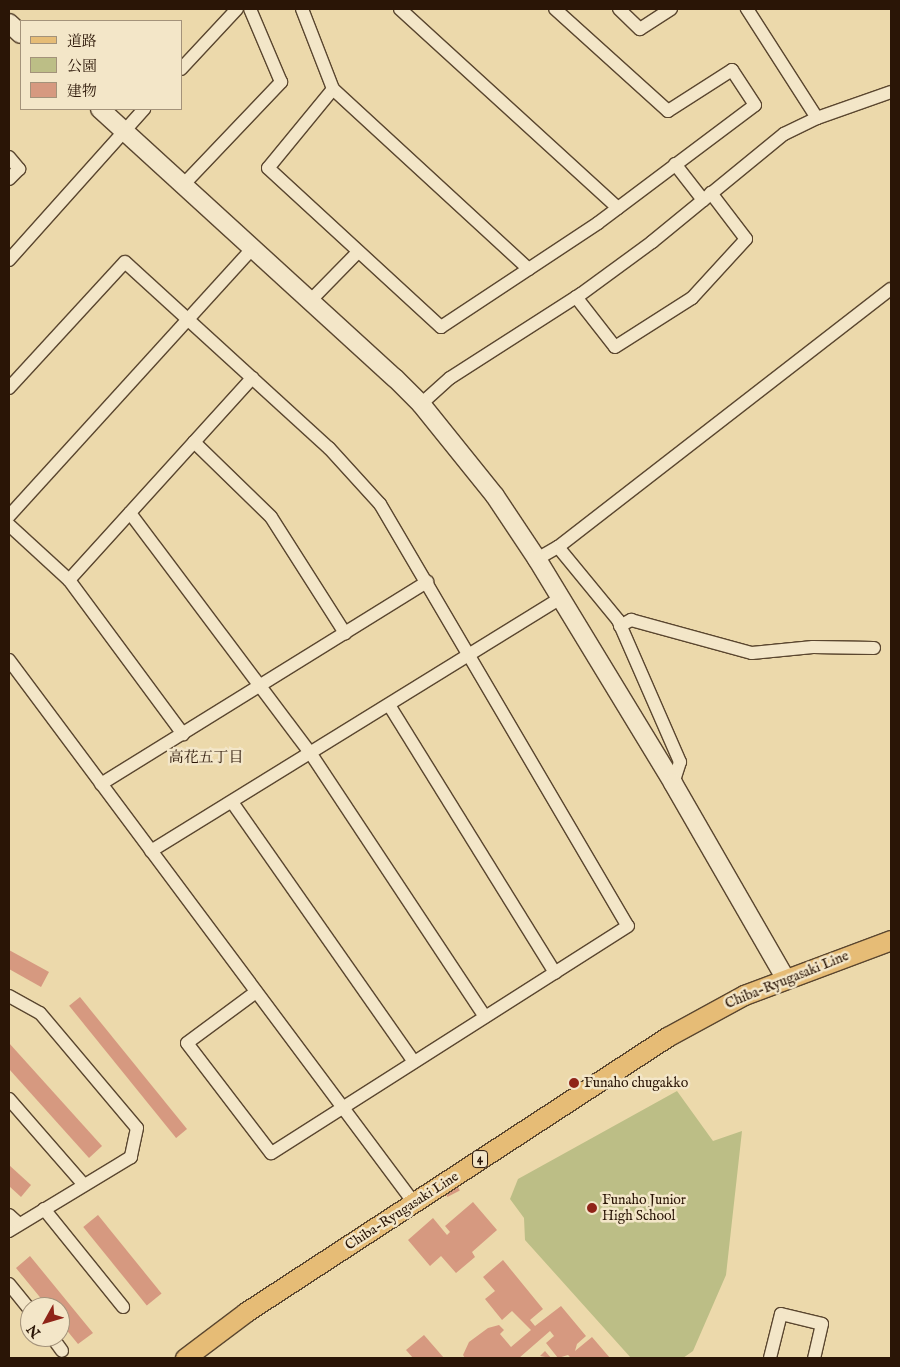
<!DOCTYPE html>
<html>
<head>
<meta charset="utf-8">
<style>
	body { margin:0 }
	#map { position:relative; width:900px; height:1367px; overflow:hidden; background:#ecd9ab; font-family:"IM FELL English","Noto Serif JP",serif }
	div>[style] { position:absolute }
	.green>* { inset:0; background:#bcbe86 }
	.building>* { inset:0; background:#d69980; transform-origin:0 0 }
	.roads { filter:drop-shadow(1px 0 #5a462f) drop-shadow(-1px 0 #5a462f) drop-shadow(0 1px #5a462f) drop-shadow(0 -1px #5a462f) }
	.street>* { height:12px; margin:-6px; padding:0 6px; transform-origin:6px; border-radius:6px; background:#f3e6c8 }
	.secondary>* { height:18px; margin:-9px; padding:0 9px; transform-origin:9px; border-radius:9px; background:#f3e6c8 }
	.primary>* { height:19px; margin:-9.5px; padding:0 9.5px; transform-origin:9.5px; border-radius:9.5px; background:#e6bc76 }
	.dots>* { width:14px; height:14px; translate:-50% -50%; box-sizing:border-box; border:2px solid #f3e6c8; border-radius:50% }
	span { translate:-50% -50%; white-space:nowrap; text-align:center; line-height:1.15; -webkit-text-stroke:5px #f3e6c8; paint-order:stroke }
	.shield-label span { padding:1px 4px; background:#f3e6c8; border:1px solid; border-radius:4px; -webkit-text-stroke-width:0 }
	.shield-label { font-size:12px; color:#2a1506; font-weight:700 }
	.street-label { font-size:14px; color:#2a1506 }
	.poi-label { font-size:14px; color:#2a1506 }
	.left { translate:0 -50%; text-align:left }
	.neighbourhood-label { font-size:15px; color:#2a1506 }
	.frame { position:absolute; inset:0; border:10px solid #2a1506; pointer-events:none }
	.legend { position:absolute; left:20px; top:20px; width:162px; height:90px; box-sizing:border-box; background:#f3e6c8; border:1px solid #a3927a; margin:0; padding:6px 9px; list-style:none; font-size:15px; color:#2a1506 }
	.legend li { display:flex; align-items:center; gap:10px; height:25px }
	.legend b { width:25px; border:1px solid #a3927a }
	.north { position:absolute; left:20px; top:1297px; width:50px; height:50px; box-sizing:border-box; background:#f3e6c8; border:1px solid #a3927a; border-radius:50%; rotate:231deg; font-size:14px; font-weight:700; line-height:20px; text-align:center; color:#2a1506 }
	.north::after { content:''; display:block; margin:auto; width:18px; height:22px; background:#8f2418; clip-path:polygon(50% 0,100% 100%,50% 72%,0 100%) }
</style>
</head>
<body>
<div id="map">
	<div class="green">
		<div style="clip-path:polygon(677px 1091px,713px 1141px,742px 1131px,726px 1275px,693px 1351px,683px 1358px,631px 1358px,525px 1240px,524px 1218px,510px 1199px,518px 1179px)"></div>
	</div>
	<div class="building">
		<div style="clip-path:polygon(9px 950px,49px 972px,41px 987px,9px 969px)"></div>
		<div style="left:80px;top:997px;width:170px;height:14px;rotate:51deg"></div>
		<div style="clip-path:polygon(9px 1043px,102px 1146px,89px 1158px,9px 1069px)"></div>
		<div style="clip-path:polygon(9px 1165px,31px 1185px,21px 1197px,9px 1186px)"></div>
		<div style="left:458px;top:1187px;width:4px;height:14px;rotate:63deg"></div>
		<div style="clip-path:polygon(473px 1202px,497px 1230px,472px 1252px,475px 1257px,456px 1273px,441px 1256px,430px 1266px,408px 1240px,433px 1218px,447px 1235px,450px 1232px,445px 1226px)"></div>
		<div style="left:98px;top:1215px;width:101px;height:19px;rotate:51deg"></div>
		<div style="clip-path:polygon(30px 1256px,93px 1333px,78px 1344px,60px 1322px,60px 1307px,48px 1307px,16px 1268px)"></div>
		<div style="clip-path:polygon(503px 1260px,543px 1309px,530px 1320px,535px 1326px,561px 1306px,586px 1336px,577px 1344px,575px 1351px,592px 1337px,610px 1358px,571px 1358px,568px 1355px,558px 1358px,546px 1343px,554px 1336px,550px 1331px,519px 1358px,465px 1358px,463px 1355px,469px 1342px,488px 1328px,499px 1325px,504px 1330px,500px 1334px,511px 1347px,531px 1330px,512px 1311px,502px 1320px,485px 1299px,495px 1291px,483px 1277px)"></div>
		<div style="clip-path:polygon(424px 1335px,444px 1358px,413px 1358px,406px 1350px)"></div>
		<div style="clip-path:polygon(545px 1351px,551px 1358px,540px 1356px)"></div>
	</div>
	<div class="roads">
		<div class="street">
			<div style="left:302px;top:9px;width:86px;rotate:68.8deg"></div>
			<div style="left:333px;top:89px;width:102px;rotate:129.4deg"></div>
			<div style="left:268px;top:168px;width:235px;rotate:42.6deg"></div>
			<div style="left:441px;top:327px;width:188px;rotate:-33.5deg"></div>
			<div style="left:598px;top:223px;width:196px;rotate:-36.9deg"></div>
			<div style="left:755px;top:105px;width:42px;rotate:-123.3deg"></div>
			<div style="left:732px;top:70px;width:76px;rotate:147.4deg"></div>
			<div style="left:668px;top:111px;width:152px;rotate:-137.9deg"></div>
			<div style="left:400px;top:9px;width:295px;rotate:42.4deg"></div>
			<div style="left:619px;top:9px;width:29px;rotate:44deg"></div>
			<div style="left:640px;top:29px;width:37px;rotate:-33deg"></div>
			<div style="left:181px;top:69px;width:82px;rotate:-47deg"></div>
			<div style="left:333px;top:89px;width:266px;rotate:42.6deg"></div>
			<div style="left:817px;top:118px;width:78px;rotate:-19.4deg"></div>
			<div style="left:9px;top:157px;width:16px;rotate:50deg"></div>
			<div style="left:19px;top:169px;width:14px;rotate:135deg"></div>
			<div style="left:675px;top:164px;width:46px;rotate:52.1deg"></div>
			<div style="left:184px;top:184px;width:141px;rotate:-46.4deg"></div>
			<div style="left:281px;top:82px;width:79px;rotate:-113deg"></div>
			<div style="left:9px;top:260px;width:203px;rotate:-48.2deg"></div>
			<div style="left:576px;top:297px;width:63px;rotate:52deg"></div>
			<div style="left:615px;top:347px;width:91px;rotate:-32.5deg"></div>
			<div style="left:692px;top:298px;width:80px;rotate:-47.5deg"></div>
			<div style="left:746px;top:239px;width:58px;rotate:-127.3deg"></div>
			<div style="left:311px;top:300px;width:67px;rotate:-45.6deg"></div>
			<div style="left:9px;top:388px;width:171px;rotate:-47.4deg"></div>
			<div style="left:125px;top:262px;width:276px;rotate:42.4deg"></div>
			<div style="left:329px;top:448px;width:76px;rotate:47.7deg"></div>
			<div style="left:380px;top:504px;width:489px;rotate:59.6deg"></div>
			<div style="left:628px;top:926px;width:423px;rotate:147.5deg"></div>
			<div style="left:271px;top:1153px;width:138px;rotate:-127.4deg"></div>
			<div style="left:187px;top:1043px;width:86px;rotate:-36.5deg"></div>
			<div style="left:421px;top:404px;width:39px;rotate:-42deg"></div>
			<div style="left:450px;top:378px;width:156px;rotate:-32.7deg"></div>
			<div style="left:581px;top:294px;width:88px;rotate:-36.2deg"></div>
			<div style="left:652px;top:242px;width:171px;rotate:-39.3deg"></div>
			<div style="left:784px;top:134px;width:37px;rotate:-26deg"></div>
			<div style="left:817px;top:118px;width:130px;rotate:-122.7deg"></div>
			<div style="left:194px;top:442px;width:107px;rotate:44.2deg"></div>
			<div style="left:271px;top:517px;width:138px;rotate:57.5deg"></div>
			<div style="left:130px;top:513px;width:301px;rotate:53.1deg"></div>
			<div style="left:311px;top:754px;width:315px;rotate:56.5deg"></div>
			<div style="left:9px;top:516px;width:364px;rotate:-47.7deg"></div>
			<div style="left:9px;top:525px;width:81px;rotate:42.5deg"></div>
			<div style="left:69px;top:580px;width:192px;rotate:53.5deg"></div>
			<div style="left:558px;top:547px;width:94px;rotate:50.6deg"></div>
			<div style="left:618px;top:620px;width:155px;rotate:66.4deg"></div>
			<div style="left:680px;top:762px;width:22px;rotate:108deg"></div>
			<div style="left:537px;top:559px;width:24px;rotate:-30deg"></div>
			<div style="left:558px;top:547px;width:421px;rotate:-37.8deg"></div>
			<div style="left:69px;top:580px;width:273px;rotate:-47.8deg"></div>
			<div style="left:620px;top:626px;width:13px;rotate:-29deg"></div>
			<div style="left:631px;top:620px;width:125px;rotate:15.3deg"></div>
			<div style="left:752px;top:653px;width:61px;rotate:-5.6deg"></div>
			<div style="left:813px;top:647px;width:61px;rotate:0.9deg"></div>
			<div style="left:9px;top:660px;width:677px;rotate:53.28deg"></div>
			<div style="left:389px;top:705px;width:315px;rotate:58.2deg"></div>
			<div style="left:101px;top:784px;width:384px;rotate:-31.8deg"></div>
			<div style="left:232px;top:802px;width:317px;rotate:55deg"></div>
			<div style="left:151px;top:851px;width:482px;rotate:-31.7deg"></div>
			<div style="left:9px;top:996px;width:35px;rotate:29deg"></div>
			<div style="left:40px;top:1013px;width:150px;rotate:49.9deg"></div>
			<div style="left:137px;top:1128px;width:30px;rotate:102deg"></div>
			<div style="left:131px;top:1157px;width:143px;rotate:148.8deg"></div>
			<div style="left:9px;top:1099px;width:114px;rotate:48.9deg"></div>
			<div style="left:44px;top:1209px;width:126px;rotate:51.1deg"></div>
			<div style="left:9px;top:1215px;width:13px;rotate:42deg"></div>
			<div style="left:9px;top:1284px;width:33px;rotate:51deg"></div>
			<div style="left:52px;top:1337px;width:17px;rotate:54deg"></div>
			<div style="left:770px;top:1358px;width:45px;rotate:-76deg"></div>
			<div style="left:781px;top:1314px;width:42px;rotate:13.7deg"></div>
			<div style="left:822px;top:1324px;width:35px;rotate:103deg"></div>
		</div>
		<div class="secondary">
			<div style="left:9px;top:23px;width:16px;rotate:43deg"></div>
			<div style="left:100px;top:109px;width:399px;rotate:42.4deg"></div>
			<div style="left:395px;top:378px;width:37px;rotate:45deg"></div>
			<div style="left:421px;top:404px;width:118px;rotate:51.2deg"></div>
			<div style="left:495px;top:496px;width:76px;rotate:56.3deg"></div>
			<div style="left:537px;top:559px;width:262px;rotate:58.7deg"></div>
			<div style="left:673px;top:783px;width:225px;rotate:60.1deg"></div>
		</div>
		<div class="primary">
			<div style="left:185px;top:1358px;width:76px;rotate:-37deg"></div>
			<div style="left:246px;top:1312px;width:503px;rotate:-33.15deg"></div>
			<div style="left:667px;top:1037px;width:88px;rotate:-28.6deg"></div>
			<div style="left:744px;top:995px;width:157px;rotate:-20.5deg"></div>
		</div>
	</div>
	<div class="dots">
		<div style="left:574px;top:1083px;background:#8f2418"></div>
		<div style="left:592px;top:1208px;background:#8f2418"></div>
	</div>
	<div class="shield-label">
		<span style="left:480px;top:1159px">4</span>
	</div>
	<div class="street-label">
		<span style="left:787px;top:980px;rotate:-22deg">Chiba-Ryugasaki Line</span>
		<span style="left:402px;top:1211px;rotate:-33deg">Chiba-Ryugasaki Line</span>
	</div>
	<div class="poi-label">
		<span class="left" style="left:584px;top:1083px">Funaho chugakko</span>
		<span class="left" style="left:602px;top:1208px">Funaho Junior<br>High School</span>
	</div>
	<div class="neighbourhood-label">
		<span style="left:206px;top:758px">高花五丁目</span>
	</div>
	<div class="frame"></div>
	<ul class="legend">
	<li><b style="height:6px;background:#e6bc76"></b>道路</li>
	<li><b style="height:14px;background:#bcbe86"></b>公園</li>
	<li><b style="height:14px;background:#d69980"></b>建物</li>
	</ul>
	<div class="north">N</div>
</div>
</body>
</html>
